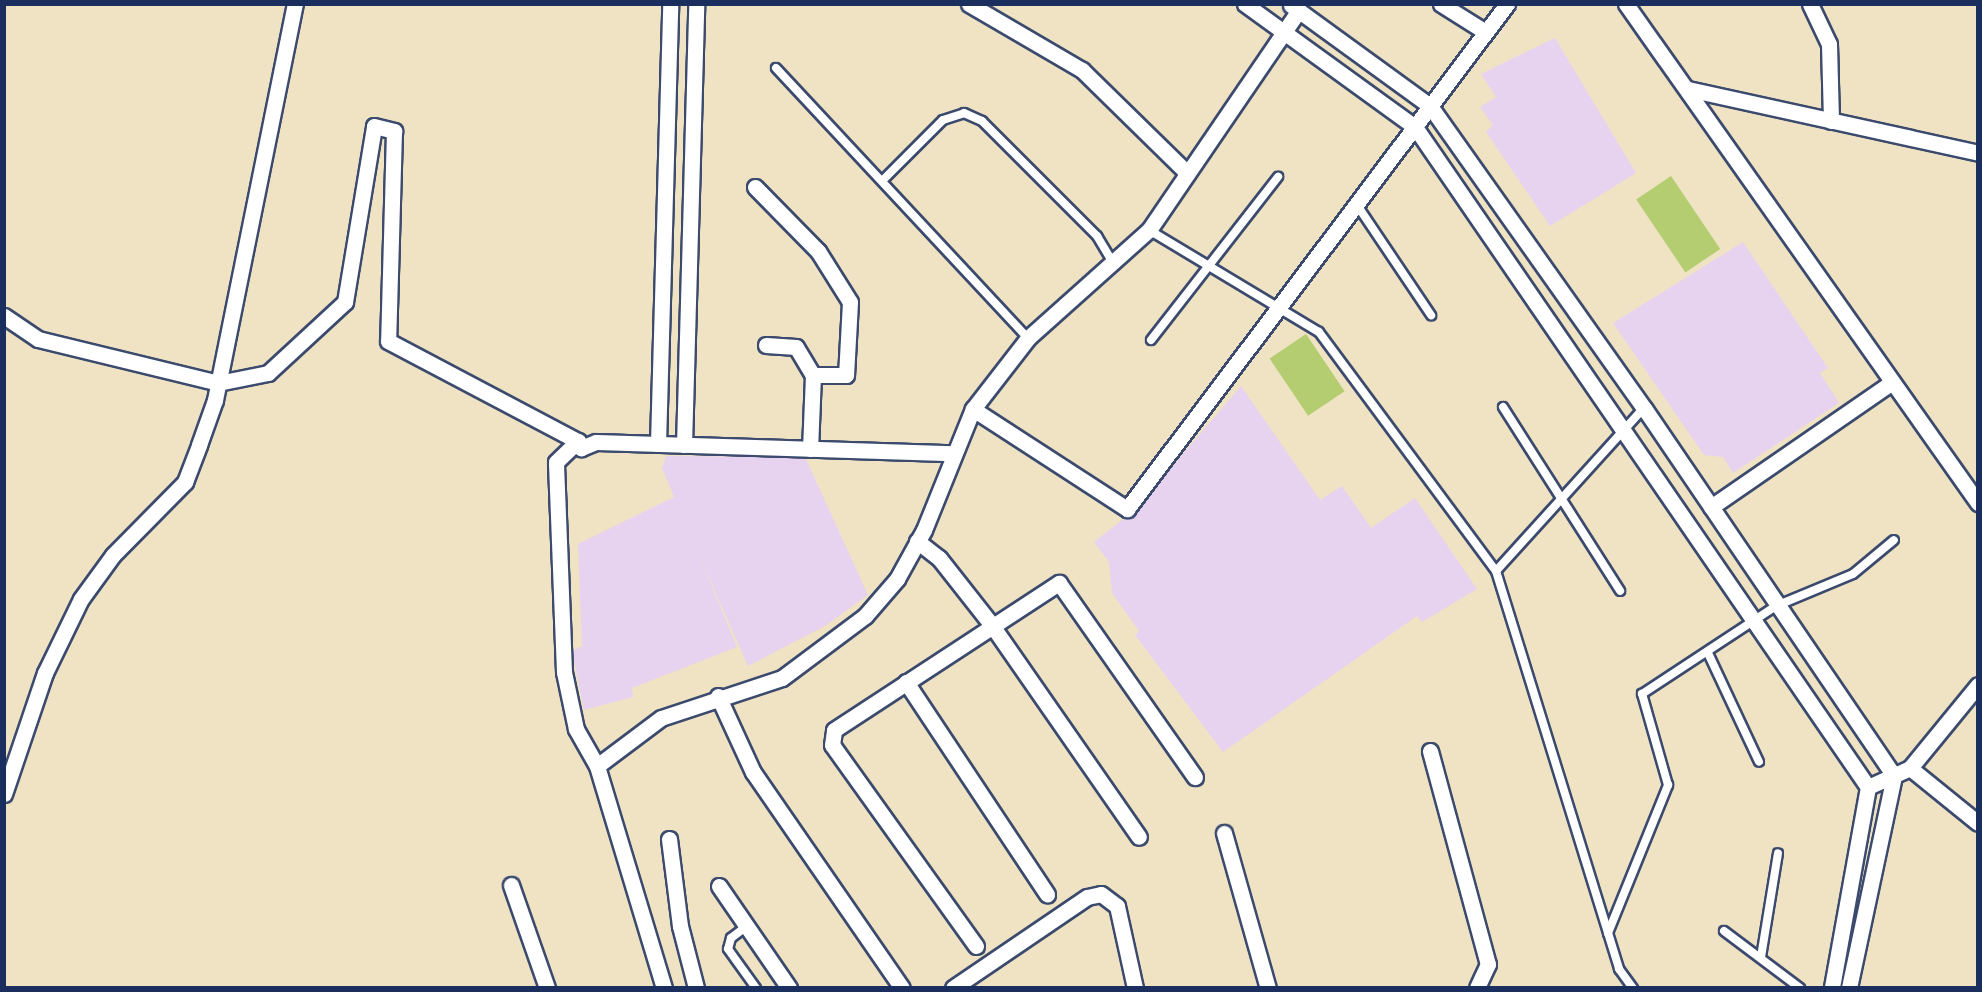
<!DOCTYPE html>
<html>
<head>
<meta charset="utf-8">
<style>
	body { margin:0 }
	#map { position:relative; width:1982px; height:992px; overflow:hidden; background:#efe3c4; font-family:"IM FELL Great Primer",serif }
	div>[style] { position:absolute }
	.built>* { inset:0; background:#e7d2ef }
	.green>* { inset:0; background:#b5cd71; transform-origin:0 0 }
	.roads { filter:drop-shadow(2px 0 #3b4a6d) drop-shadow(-2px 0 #3b4a6d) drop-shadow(0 2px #3b4a6d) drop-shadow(0 -2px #3b4a6d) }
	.lane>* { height:8px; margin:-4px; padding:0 4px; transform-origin:4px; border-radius:4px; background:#fff }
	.street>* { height:15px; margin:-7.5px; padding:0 7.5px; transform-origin:7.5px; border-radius:7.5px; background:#fff }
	span { translate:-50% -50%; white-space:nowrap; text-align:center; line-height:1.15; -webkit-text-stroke:6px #fbf7ec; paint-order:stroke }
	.frame { position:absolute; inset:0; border:6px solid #1b2f5e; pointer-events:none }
</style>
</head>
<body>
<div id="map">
	<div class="built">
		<div style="clip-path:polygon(1555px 38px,1636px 173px,1550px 226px,1486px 132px,1493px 125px,1480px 107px,1496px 97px,1481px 74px)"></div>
		<div style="clip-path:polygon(1743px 242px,1828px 368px,1820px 373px,1839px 403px,1733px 473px,1723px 457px,1704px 455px,1613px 323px)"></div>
		<div style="clip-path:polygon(1241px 386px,1320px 500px,1342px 486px,1371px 528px,1415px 498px,1477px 589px,1422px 622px,1417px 616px,1223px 752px,1135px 635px,1139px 631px,1112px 593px,1109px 562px,1094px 542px,1136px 509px)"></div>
		<div style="clip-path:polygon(666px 456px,805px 457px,868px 595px,825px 626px,748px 666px,699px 555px,737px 647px,632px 688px,633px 697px,584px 710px,572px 651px,582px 646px,578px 544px,674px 497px,662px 468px)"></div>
	</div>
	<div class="green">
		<div style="left:1671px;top:176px;width:88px;height:42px;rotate:56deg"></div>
		<div style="left:1306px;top:334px;width:69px;height:44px;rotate:56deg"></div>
	</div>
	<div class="roads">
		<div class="lane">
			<div style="left:776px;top:68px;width:369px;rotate:47deg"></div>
			<div style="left:882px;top:181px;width:86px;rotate:-45deg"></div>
			<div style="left:943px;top:120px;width:22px;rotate:-18deg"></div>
			<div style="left:964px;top:113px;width:20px;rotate:24deg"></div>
			<div style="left:982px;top:121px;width:163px;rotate:45deg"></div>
			<div style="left:1097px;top:236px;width:31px;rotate:59deg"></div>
			<div style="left:1357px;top:205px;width:133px;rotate:56.1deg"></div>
			<div style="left:1149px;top:230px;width:198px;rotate:31deg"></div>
			<div style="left:1319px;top:332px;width:297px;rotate:53.5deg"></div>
			<div style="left:1496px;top:571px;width:417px;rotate:72.8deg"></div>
			<div style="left:1619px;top:969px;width:24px;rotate:54deg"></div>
			<div style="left:1151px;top:340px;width:207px;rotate:-52.1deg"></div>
			<div style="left:1503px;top:407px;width:218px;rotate:57.5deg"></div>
			<div style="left:1496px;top:571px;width:220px;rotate:-47.8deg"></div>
			<div style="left:1708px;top:653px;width:120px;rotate:64.9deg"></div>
			<div style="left:747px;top:926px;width:20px;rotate:143deg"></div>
			<div style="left:731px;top:938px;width:11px;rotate:105deg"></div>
			<div style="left:728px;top:949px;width:48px;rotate:54.3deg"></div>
			<div style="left:1724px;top:931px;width:95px;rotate:36.9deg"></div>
			<div style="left:1608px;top:933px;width:160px;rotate:-67.9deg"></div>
			<div style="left:1668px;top:785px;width:95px;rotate:-105.9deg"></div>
			<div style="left:1642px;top:694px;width:160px;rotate:-33.3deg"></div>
			<div style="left:1776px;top:606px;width:83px;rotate:-22.6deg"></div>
			<div style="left:1853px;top:574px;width:53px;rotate:-39.7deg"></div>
			<div style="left:1761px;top:957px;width:105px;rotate:-80.7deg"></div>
		</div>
		<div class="street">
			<div style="left:969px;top:4px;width:131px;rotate:30.3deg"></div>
			<div style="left:1082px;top:70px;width:147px;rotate:44.4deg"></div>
			<div style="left:1245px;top:4px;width:210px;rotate:35.9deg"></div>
			<div style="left:1415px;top:127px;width:801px;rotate:55.54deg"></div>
			<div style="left:1868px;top:787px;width:204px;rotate:100.2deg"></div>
			<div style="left:1441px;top:4px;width:51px;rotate:32.1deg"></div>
			<div style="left:1626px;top:4px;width:611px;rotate:54.8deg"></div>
			<div style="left:1810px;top:4px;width:44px;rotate:64.6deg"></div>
			<div style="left:1829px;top:44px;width:77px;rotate:88.5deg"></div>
			<div style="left:1291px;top:5px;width:172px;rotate:36deg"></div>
			<div style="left:1430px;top:106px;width:370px;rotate:54.7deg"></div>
			<div style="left:1644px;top:408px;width:445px;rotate:55.8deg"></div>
			<div style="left:1894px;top:776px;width:217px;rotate:102deg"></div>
			<div style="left:1688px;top:89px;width:297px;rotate:12.4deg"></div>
			<div style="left:755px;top:187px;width:90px;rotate:45.5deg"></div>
			<div style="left:818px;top:251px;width:60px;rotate:57.9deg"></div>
			<div style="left:850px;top:302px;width:73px;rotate:93.1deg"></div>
			<div style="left:846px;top:375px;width:33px;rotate:180deg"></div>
			<div style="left:813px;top:375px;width:74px;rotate:92.3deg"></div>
			<div style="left:4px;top:316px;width:41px;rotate:34.1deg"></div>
			<div style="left:38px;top:339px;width:185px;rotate:13.7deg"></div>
			<div style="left:218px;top:383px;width:51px;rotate:-11.3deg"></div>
			<div style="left:268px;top:373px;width:105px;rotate:-42.7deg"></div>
			<div style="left:345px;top:302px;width:178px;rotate:-80.6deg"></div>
			<div style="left:374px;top:126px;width:21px;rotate:14deg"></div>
			<div style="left:394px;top:131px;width:210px;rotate:91.6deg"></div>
			<div style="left:388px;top:341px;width:215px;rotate:27.8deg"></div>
			<div style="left:766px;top:345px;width:30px;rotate:4deg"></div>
			<div style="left:796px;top:347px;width:33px;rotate:59deg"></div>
			<div style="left:973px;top:409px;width:184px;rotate:33deg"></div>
			<div style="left:1127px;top:509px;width:632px;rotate:-53.04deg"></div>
			<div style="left:658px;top:444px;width:440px;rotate:-88.4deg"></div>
			<div style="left:684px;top:445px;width:441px;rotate:-88.4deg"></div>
			<div style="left:1711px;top:507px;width:216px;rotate:-34.6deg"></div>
			<div style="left:917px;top:541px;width:28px;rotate:38deg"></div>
			<div style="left:939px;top:558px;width:84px;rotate:51.8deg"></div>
			<div style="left:991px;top:624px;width:259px;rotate:55.2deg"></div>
			<div style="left:906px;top:682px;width:255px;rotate:56.4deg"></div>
			<div style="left:718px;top:696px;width:84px;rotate:65.3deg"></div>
			<div style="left:753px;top:772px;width:262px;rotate:55.4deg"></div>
			<div style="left:1430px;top:751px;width:221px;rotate:74.8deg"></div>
			<div style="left:1488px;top:964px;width:26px;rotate:115deg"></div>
			<div style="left:597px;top:766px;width:43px;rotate:-119.6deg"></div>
			<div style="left:576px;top:729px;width:58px;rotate:-101.9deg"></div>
			<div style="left:564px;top:672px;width:210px;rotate:-92.2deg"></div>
			<div style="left:556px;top:462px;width:30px;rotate:-44deg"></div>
			<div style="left:578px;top:441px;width:8px;rotate:67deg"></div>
			<div style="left:581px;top:448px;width:16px;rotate:-22deg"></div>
			<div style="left:596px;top:442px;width:357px;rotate:1.8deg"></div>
			<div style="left:1910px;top:768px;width:87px;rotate:39deg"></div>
			<div style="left:1868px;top:787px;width:46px;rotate:-24.3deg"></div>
			<div style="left:1910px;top:768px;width:107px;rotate:-50.7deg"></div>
			<div style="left:4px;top:794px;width:128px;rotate:-71.3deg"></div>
			<div style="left:45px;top:673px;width:82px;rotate:-64.1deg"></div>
			<div style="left:81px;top:599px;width:54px;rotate:-54deg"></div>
			<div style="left:113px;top:555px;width:103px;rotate:-45.4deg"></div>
			<div style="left:185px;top:482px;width:40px;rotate:-69deg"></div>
			<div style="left:199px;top:445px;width:48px;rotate:-70.4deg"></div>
			<div style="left:215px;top:400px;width:404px;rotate:-78.6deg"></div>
			<div style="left:1224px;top:833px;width:161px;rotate:74.2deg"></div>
			<div style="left:669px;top:839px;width:88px;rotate:82.8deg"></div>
			<div style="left:680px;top:926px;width:64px;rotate:75.5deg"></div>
			<div style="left:511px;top:885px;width:109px;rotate:70.7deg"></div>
			<div style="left:719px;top:886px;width:124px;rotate:55.5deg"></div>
			<div style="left:976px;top:946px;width:247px;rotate:-125.6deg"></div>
			<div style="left:832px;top:745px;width:15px;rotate:-82deg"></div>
			<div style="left:834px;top:730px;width:269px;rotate:-33.2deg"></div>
			<div style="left:1059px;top:583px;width:237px;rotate:55deg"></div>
			<div style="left:664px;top:988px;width:232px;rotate:-106.8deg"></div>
			<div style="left:597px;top:766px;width:80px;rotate:-36.9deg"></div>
			<div style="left:661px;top:718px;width:127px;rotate:-18.3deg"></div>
			<div style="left:782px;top:678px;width:104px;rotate:-36.8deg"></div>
			<div style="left:865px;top:616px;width:49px;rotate:-49.1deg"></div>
			<div style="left:897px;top:579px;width:56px;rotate:-61.1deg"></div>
			<div style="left:924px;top:530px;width:131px;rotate:-68deg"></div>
			<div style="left:973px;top:409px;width:90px;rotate:-52.2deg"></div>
			<div style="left:1028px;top:338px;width:162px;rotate:-41.8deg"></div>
			<div style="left:1149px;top:230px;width:266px;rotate:-55.7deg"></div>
			<div style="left:953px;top:988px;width:162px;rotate:-34.2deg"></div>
			<div style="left:1087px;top:897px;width:14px;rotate:-12deg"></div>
			<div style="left:1101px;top:894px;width:20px;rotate:37deg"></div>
			<div style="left:1117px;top:906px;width:84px;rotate:77.6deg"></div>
		</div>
	</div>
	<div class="frame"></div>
</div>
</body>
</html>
